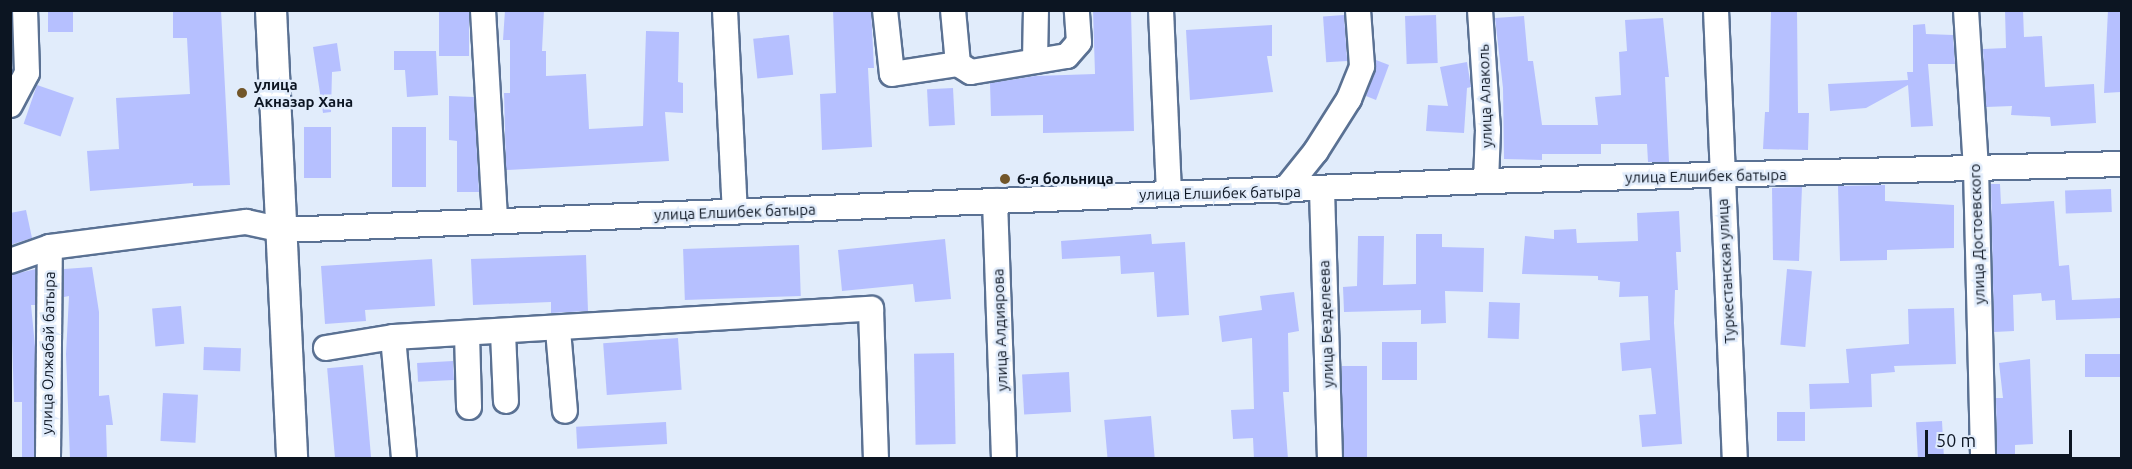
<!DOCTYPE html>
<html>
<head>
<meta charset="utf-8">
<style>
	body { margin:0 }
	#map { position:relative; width:2132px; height:469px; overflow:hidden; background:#e1ecfb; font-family:Ubuntu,sans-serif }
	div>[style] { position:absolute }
	.building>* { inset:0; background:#b6c0ff; transform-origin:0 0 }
	.roads { filter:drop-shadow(2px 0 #5a7193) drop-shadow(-2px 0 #5a7193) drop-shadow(0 2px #5a7193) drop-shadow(0 -2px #5a7193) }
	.minor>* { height:24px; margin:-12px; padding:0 12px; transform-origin:12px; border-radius:12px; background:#fff }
	.major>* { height:30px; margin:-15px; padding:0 15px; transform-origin:15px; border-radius:15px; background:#fff }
	.dots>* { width:16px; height:16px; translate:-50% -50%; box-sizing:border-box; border:3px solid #e1ecfb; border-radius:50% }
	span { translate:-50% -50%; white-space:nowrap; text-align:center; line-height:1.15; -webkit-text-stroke:5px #e1ecfb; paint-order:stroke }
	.poi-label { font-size:15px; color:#0c1522; font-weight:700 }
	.left { translate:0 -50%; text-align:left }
	.street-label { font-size:15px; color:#0c1522 }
	.frame { position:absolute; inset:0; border:12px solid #0c1522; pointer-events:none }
	.scale { position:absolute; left:1925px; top:430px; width:147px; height:27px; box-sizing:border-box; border:3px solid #0c1522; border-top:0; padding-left:8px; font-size:18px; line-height:21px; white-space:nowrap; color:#0c1522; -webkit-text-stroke:4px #e1ecfb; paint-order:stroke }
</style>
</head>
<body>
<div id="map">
	<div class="building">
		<div style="left:48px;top:10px;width:25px;height:22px"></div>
		<div style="clip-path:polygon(173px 10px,221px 10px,230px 185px,193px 186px,193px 183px,90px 191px,87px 151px,119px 149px,116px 98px,190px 94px,187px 38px,173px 38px)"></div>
		<div style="left:439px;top:10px;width:30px;height:46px"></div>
		<div style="clip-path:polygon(505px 10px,544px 10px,542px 51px,546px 51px,546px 76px,586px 74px,589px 129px,643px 126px,646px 31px,679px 32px,678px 82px,683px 83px,683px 113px,665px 112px,669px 161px,506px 170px,504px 93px,510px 93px,510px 40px,503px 40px)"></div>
		<div style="clip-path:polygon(833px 10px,871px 10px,874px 68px,868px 68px,872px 147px,822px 150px,820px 94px,836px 93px)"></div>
		<div style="clip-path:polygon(1093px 10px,1131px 10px,1134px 131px,1043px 133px,1043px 115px,991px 116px,990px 83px,1035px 76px,1095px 74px)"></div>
		<div style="clip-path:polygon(1771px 10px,1797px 10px,1798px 113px,1809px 113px,1808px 150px,1763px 149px,1765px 112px,1769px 112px)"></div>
		<div style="clip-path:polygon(2005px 10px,2023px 10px,2024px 37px,2042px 36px,2045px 87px,2094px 84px,2096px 123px,2051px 126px,2050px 117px,2011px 115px,2012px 106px,1986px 107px,1983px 49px,2006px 48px)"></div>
		<div style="clip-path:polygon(2108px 10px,2121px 10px,2121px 92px,2104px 93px)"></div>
		<div style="left:1344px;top:15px;width:46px;height:21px;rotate:86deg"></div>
		<div style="left:1436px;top:15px;width:48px;height:31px;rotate:88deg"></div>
		<div style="clip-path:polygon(1524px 16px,1528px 61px,1533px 61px,1542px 125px,1598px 125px,1595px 97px,1621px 95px,1619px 52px,1627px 51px,1625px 20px,1663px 18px,1669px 77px,1665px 77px,1669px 162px,1648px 162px,1647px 144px,1601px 144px,1601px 154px,1542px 154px,1542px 160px,1504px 159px,1503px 88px,1495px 18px)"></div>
		<div style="clip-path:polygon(1925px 24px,1926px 34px,1953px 35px,1955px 64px,1928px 64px,1933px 126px,1911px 127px,1908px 85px,1866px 108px,1830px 111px,1828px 84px,1908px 80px,1907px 72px,1913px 72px,1913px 25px)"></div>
		<div style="clip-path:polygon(1272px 25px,1272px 56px,1267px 56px,1273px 92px,1190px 100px,1186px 30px)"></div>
		<div style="left:789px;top:35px;width:40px;height:36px;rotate:84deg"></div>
		<div style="clip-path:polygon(337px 43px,341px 71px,332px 72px,331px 112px,323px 113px,313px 47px)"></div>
		<div style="clip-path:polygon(394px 51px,436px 51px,438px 95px,407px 97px,405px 70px,394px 70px)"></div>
		<div style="clip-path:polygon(1376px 60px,1389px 65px,1376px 100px,1366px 96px)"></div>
		<div style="clip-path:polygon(1467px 62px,1471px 87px,1467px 88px,1464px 133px,1426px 131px,1428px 105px,1448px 106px,1440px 67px)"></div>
		<div style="left:37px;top:85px;width:39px;height:41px;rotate:19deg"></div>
		<div style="left:953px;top:88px;width:37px;height:26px;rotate:87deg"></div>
		<div style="clip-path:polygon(449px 96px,474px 97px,479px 192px,457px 192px,457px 141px,449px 140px)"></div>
		<div style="left:304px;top:127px;width:27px;height:51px"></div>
		<div style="left:392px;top:127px;width:34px;height:60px"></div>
		<div style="clip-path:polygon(1991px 184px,2000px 184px,2001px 204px,2054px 201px,2059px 266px,2069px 265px,2072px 300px,2121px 298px,2121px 318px,2056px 320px,2055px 300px,2042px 301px,2041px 293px,2013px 295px,2014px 331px,1994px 332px)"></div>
		<div style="clip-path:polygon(1885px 185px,1885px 201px,1954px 205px,1954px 248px,1887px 250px,1887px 260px,1840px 261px,1838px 186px)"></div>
		<div style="clip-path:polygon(1802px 187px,1799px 261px,1773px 260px,1772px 188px)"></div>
		<div style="left:2111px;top:189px;width:23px;height:46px;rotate:88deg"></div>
		<div style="clip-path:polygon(26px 210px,32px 238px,10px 245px,10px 213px)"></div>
		<div style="clip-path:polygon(1679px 211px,1681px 252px,1676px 252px,1678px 290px,1675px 290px,1674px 323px,1682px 444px,1642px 447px,1639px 415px,1656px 414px,1651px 368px,1622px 371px,1620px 343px,1650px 340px,1648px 296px,1619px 297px,1620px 282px,1598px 280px,1598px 276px,1522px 274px,1525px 236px,1554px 239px,1554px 230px,1576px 229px,1577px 243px,1638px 241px,1637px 213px)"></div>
		<div style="clip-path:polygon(1151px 234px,1152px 244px,1185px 242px,1189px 315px,1157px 317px,1154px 272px,1121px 274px,1120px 256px,1062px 259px,1061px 241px)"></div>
		<div style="clip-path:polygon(1416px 234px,1442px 234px,1442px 247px,1484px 248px,1483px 292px,1445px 291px,1446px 323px,1421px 324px,1421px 310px,1344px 312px,1343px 287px,1357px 286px,1358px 236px,1384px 236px,1383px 285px,1416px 284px)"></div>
		<div style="clip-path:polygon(945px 239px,951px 299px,915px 302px,913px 284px,842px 291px,838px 250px)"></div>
		<div style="left:799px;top:245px;width:51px;height:116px;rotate:88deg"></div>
		<div style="clip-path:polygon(586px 255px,588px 311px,551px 313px,551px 302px,473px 305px,471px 259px)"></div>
		<div style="clip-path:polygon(432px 259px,435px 306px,365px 310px,366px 321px,325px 324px,321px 266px)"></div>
		<div style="clip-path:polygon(92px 267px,99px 312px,99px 396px,109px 395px,113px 425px,106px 425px,107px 459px,70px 459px,66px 354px,69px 296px,64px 297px,64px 269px)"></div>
		<div style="clip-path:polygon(36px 269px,35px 305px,31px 305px,35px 346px,34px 459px,22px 459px,22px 402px,14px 402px,10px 275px)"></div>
		<div style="left:1787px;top:269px;width:25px;height:76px;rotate:5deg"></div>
		<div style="clip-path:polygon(1294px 292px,1299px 331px,1288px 333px,1289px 392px,1283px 392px,1288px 459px,1254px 459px,1253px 438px,1233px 439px,1231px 410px,1254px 409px,1252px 338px,1222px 342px,1219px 316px,1262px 310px,1260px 296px)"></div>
		<div style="left:1489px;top:302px;width:31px;height:36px;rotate:2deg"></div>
		<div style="left:181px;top:306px;width:38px;height:29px;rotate:85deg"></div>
		<div style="clip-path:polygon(1954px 308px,1956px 364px,1894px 366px,1895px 372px,1871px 374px,1872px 407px,1810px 409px,1809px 384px,1849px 383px,1846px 349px,1909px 344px,1908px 309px)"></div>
		<div style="left:678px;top:338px;width:52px;height:75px;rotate:86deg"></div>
		<div style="left:1382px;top:342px;width:35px;height:38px"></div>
		<div style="left:204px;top:347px;width:37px;height:23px;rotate:2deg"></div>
		<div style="left:954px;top:353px;width:91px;height:40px;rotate:89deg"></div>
		<div style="left:2121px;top:354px;width:23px;height:36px;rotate:90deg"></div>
		<div style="clip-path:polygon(2030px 359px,2033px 444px,2015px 445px,2015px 459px,1997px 459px,1996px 398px,2003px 398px,1999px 363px)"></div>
		<div style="left:453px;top:361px;width:19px;height:36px;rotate:87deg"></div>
		<div style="left:363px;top:365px;width:94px;height:36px;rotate:85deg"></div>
		<div style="left:1342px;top:366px;width:25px;height:93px"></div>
		<div style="left:1069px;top:372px;width:40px;height:47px;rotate:87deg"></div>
		<div style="left:163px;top:393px;width:35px;height:48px;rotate:3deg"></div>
		<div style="left:1777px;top:412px;width:28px;height:29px"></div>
		<div style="left:1151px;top:416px;width:42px;height:47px;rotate:85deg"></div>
		<div style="left:1942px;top:421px;width:38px;height:26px;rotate:87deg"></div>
		<div style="left:666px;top:422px;width:22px;height:90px;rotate:87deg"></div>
	</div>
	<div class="roads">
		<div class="minor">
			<div style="left:483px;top:10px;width:211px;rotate:86.7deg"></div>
			<div style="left:725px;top:10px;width:202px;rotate:87.2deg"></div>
			<div style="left:885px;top:10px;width:64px;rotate:83.8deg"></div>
			<div style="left:892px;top:74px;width:67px;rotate:-8.6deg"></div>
			<div style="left:953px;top:10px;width:54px;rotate:84.7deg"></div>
			<div style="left:958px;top:64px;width:15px;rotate:32deg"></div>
			<div style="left:971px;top:72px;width:97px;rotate:-9.5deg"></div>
			<div style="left:1067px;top:56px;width:18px;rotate:-49deg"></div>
			<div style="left:1079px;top:42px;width:32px;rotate:-94deg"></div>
			<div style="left:1161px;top:10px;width:183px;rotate:87.5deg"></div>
			<div style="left:1480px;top:10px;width:120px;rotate:86.2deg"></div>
			<div style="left:1488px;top:130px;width:51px;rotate:92.2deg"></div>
			<div style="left:1716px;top:10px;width:448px;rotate:87.6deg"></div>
			<div style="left:1966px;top:10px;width:158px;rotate:86.4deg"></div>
			<div style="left:1976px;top:168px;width:290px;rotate:88.6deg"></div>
			<div style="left:1035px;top:61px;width:51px;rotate:-88.9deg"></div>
			<div style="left:10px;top:105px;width:36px;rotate:-62deg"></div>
			<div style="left:27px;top:73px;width:63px;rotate:-91.8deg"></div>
			<div style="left:1322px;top:190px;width:268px;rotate:88.3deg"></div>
			<div style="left:1284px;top:191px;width:51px;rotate:-51.3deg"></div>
			<div style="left:1316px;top:151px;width:62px;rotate:-57.6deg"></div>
			<div style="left:1349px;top:99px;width:35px;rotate:-68deg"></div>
			<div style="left:1362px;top:66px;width:56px;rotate:-94.1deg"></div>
			<div style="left:995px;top:201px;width:257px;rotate:88deg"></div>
			<div style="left:10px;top:261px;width:42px;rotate:-19.3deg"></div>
			<div style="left:50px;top:247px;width:198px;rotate:-7.3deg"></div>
			<div style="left:246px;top:222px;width:38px;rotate:12deg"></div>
			<div style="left:283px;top:230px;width:1204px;rotate:-2.33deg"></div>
			<div style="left:1486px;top:181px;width:636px;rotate:-1.53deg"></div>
			<div style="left:558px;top:330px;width:81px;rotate:85.1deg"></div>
			<div style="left:503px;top:333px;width:68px;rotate:87.5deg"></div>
			<div style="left:467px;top:334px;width:73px;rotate:88.4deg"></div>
			<div style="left:326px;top:348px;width:68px;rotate:-9.3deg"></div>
			<div style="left:48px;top:458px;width:211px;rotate:-89.5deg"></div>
			<div style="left:404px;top:458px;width:121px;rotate:-95.2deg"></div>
			<div style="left:393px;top:337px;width:479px;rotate:-3.4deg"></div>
			<div style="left:871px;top:309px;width:149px;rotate:88.1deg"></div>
		</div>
		<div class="major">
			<div style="left:271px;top:10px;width:448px;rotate:87.3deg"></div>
		</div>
	</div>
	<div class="dots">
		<div style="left:242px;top:93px;background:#725629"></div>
		<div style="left:1005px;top:179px;background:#725629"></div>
	</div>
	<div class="poi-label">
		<span class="left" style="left:254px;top:93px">улица<br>Акназар Хана</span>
		<span class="left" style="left:1017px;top:179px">6-я больница</span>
	</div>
	<div class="street-label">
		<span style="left:1485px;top:96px;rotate:-92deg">улица Алаколь</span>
		<span style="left:1706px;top:176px;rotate:-1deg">улица Елшибек батыра</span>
		<span style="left:1220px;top:193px;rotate:-1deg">улица Елшибек батыра</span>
		<span style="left:735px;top:212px;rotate:-2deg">улица Елшибек батыра</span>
		<span style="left:1977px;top:234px;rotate:-92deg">улица Достоевского</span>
		<span style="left:1726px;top:271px;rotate:-93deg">Туркестанская улица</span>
		<span style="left:1326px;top:324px;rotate:-92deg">улица Безделеева</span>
		<span style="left:1000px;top:330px;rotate:-92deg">улица Алдиярова</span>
		<span style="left:48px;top:353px;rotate:-89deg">улица Олжабай батыра</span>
	</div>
	<div class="frame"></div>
	<div class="scale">50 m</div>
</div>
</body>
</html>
